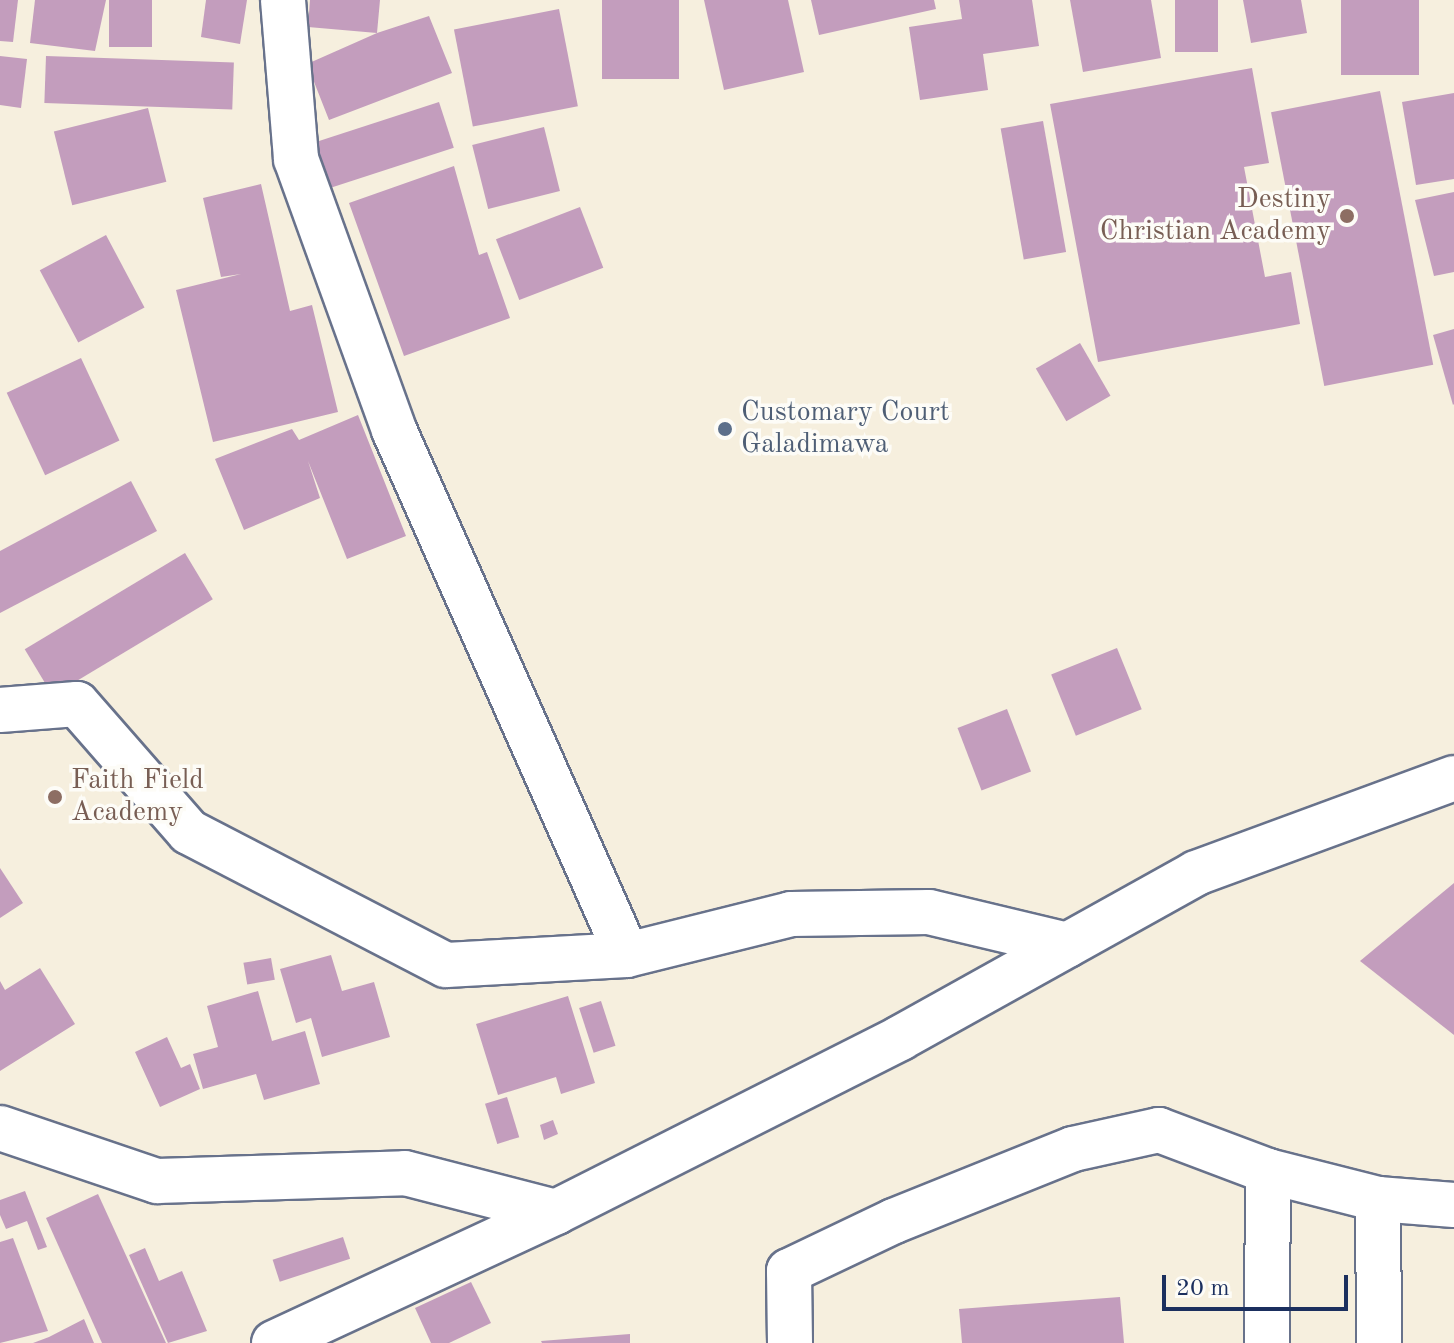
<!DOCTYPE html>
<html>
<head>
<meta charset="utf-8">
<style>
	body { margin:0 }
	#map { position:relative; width:1454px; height:1343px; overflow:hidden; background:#f6efde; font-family:"Old Standard TT",serif }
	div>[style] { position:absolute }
	.building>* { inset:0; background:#c39dbd; transform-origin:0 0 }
	.roads { filter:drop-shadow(2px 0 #68728b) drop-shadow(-2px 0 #68728b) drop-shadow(0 2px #68728b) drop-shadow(0 -2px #68728b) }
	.street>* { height:44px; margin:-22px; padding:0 22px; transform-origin:22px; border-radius:22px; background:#fff }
	.dots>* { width:22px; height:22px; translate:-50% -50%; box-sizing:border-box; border:4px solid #fdfcf7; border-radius:50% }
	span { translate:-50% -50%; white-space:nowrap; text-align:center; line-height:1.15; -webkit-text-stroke:7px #fdfcf7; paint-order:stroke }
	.education-label { font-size:28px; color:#785e54 }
	.right { translate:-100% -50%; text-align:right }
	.left { translate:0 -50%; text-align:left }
	.service-label { font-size:28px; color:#4e5e75 }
	.scale { position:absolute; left:1162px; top:1275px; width:186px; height:36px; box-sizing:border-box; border:4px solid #1b2f5e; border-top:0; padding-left:10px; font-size:24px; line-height:28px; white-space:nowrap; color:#1b2f5e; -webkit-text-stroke:6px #fdfcf7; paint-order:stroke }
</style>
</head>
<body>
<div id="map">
	<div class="building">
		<div style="clip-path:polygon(0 0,18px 0,13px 42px,0 41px)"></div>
		<div style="clip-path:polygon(35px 0,106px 0,95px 51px,30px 43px)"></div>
		<div style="left:109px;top:0;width:43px;height:47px"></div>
		<div style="clip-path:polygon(206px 0,247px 0,240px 44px,201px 37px)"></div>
		<div style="clip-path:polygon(310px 0,380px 0,377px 33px,429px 16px,452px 73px,329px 120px,307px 64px,377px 33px,308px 27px)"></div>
		<div style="left:602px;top:0;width:77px;height:79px"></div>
		<div style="clip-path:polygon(704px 0,788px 0,804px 72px,724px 90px)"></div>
		<div style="clip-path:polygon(811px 0,934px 0,936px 9px,819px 35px)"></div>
		<div style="clip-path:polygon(959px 0,1032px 0,1039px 46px,983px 54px,988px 90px,920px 100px,909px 27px,962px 19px)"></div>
		<div style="clip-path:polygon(1070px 0,1151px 0,1161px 58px,1083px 72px)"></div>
		<div style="left:1175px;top:0;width:43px;height:52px"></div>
		<div style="clip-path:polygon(1243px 0,1301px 0,1307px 33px,1251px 43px)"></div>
		<div style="left:1341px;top:0;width:78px;height:75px"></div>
		<div style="left:559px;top:9px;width:99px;height:107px;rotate:79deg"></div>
		<div style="clip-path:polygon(0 56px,27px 59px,21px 108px,0 105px)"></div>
		<div style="left:46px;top:56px;width:188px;height:47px;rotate:2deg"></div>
		<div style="clip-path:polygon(1252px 68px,1269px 163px,1244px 167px,1265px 277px,1291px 272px,1300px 324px,1098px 362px,1050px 104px)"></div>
		<div style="left:1380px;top:91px;width:279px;height:111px;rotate:79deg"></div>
		<div style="clip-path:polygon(1454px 93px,1454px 179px,1416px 185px,1402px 102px)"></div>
		<div style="left:439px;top:102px;width:48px;height:131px;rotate:72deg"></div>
		<div style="left:148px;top:108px;width:76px;height:97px;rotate:76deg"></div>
		<div style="left:1043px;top:121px;width:133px;height:43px;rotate:80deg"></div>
		<div style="left:544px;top:127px;width:66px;height:74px;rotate:76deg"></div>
		<div style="clip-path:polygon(454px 166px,479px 255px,487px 252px,510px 318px,404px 356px,349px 203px)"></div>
		<div style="clip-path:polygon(261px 184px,290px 311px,312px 305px,338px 412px,213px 442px,176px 290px,241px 274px,221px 277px,203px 198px)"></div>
		<div style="clip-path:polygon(1454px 192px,1454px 272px,1434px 276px,1415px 200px)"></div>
		<div style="left:580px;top:207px;width:65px;height:90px;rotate:69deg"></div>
		<div style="left:106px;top:235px;width:82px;height:75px;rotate:62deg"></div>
		<div style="clip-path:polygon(1454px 329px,1454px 404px,1453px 405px,1433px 335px)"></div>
		<div style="left:1080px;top:343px;width:61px;height:51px;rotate:60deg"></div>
		<div style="left:81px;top:358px;width:91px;height:82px;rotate:65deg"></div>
		<div style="clip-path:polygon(358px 415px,406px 536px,347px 559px,308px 461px,320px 498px,244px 530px,215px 459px,292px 429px,299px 440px)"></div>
		<div style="clip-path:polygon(131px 481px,157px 531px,0 613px,0 551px)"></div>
		<div style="left:185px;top:553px;width:54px;height:187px;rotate:59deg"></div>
		<div style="left:1117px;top:648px;width:66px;height:71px;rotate:68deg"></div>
		<div style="left:1007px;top:709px;width:67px;height:53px;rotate:69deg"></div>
		<div style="clip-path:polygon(0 868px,23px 903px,0 918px)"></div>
		<div style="clip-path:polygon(1454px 883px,1454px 1035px,1360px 961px)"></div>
		<div style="clip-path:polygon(331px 955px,342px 991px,374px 982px,390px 1037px,322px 1057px,311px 1018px,296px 1023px,280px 969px)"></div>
		<div style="left:271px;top:958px;width:22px;height:28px;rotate:80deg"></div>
		<div style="clip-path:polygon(40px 968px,75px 1024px,0 1071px,0 981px,5px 990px)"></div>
		<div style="clip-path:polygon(258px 991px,272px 1041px,305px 1031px,320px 1084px,264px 1100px,256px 1074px,203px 1089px,193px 1054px,218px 1047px,207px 1006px)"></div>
		<div style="clip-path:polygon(568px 996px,595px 1083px,561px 1094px,556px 1077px,498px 1095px,476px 1024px)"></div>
		<div style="left:601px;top:1001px;width:47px;height:23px;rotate:72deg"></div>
		<div style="clip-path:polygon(167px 1037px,181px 1068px,190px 1064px,200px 1089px,160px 1107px,135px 1052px)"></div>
		<div style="left:507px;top:1097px;width:42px;height:23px;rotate:73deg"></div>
		<div style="clip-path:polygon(553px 1120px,558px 1134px,544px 1140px,540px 1125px)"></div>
		<div style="clip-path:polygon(25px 1191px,47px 1247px,38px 1250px,27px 1221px,6px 1229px,0 1215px,0 1200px)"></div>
		<div style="clip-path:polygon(98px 1194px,166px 1343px,102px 1343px,46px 1218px)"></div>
		<div style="left:343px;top:1237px;width:23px;height:74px;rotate:72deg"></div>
		<div style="clip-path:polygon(13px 1238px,48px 1331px,0 1343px,0 1242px)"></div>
		<div style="clip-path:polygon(145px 1248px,159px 1281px,182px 1271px,207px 1331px,168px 1343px,129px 1255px)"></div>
		<div style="clip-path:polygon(471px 1282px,491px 1323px,449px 1343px,431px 1343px,415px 1308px)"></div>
		<div style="clip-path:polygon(1120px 1297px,1124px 1343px,962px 1343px,959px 1309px)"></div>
		<div style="clip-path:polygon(84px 1319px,94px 1343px,33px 1343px,49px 1337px)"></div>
		<div style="clip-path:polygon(630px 1334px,630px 1343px,542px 1343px,541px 1341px)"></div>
	</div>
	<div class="roads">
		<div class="street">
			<div style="left:283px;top:0;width:160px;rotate:85.3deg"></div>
			<div style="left:296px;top:159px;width:288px;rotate:70.1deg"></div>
			<div style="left:394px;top:430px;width:574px;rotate:66.07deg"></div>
			<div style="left:627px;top:955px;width:169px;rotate:-14deg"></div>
			<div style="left:791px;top:914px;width:138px;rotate:-0.8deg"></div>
			<div style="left:929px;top:912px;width:142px;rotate:13.4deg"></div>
			<div style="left:0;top:710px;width:77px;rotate:-4.5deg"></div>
			<div style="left:77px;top:704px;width:170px;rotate:48.8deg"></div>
			<div style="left:189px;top:832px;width:289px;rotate:27.4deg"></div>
			<div style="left:446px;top:965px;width:181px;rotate:-3.2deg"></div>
			<div style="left:0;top:1128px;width:166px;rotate:18.7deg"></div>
			<div style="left:157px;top:1181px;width:248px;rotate:-1.8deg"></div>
			<div style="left:405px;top:1173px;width:156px;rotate:14.5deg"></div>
			<div style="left:1378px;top:1199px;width:144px;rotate:89.6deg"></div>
			<div style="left:274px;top:1343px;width:311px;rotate:-24.9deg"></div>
			<div style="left:556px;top:1212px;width:386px;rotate:-26.8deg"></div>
			<div style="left:900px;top:1038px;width:339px;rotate:-29.1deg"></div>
			<div style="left:1196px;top:873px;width:275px;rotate:-20.2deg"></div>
			<div style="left:790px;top:1343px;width:72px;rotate:-90.8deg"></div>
			<div style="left:789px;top:1271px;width:116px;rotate:-25.5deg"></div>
			<div style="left:894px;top:1221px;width:193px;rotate:-21.9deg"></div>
			<div style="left:1073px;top:1149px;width:88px;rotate:-12.5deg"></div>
			<div style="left:1159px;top:1130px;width:116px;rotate:20.6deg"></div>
			<div style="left:1268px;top:1171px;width:114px;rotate:14.3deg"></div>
			<div style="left:1378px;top:1199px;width:76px;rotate:4.5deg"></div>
			<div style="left:1267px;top:1343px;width:172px;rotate:-89.7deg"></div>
		</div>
	</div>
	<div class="dots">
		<div style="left:1347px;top:216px;background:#8d6e63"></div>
		<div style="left:725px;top:429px;background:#5c6f8a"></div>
		<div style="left:55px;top:797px;background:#8d6e63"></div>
	</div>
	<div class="education-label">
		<span class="right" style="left:1331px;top:216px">Destiny<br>Christian Academy</span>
		<span class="left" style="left:71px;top:797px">Faith Field<br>Academy</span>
	</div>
	<div class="service-label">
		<span class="left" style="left:741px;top:429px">Customary Court<br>Galadimawa</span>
	</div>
	<div class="scale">20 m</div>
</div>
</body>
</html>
